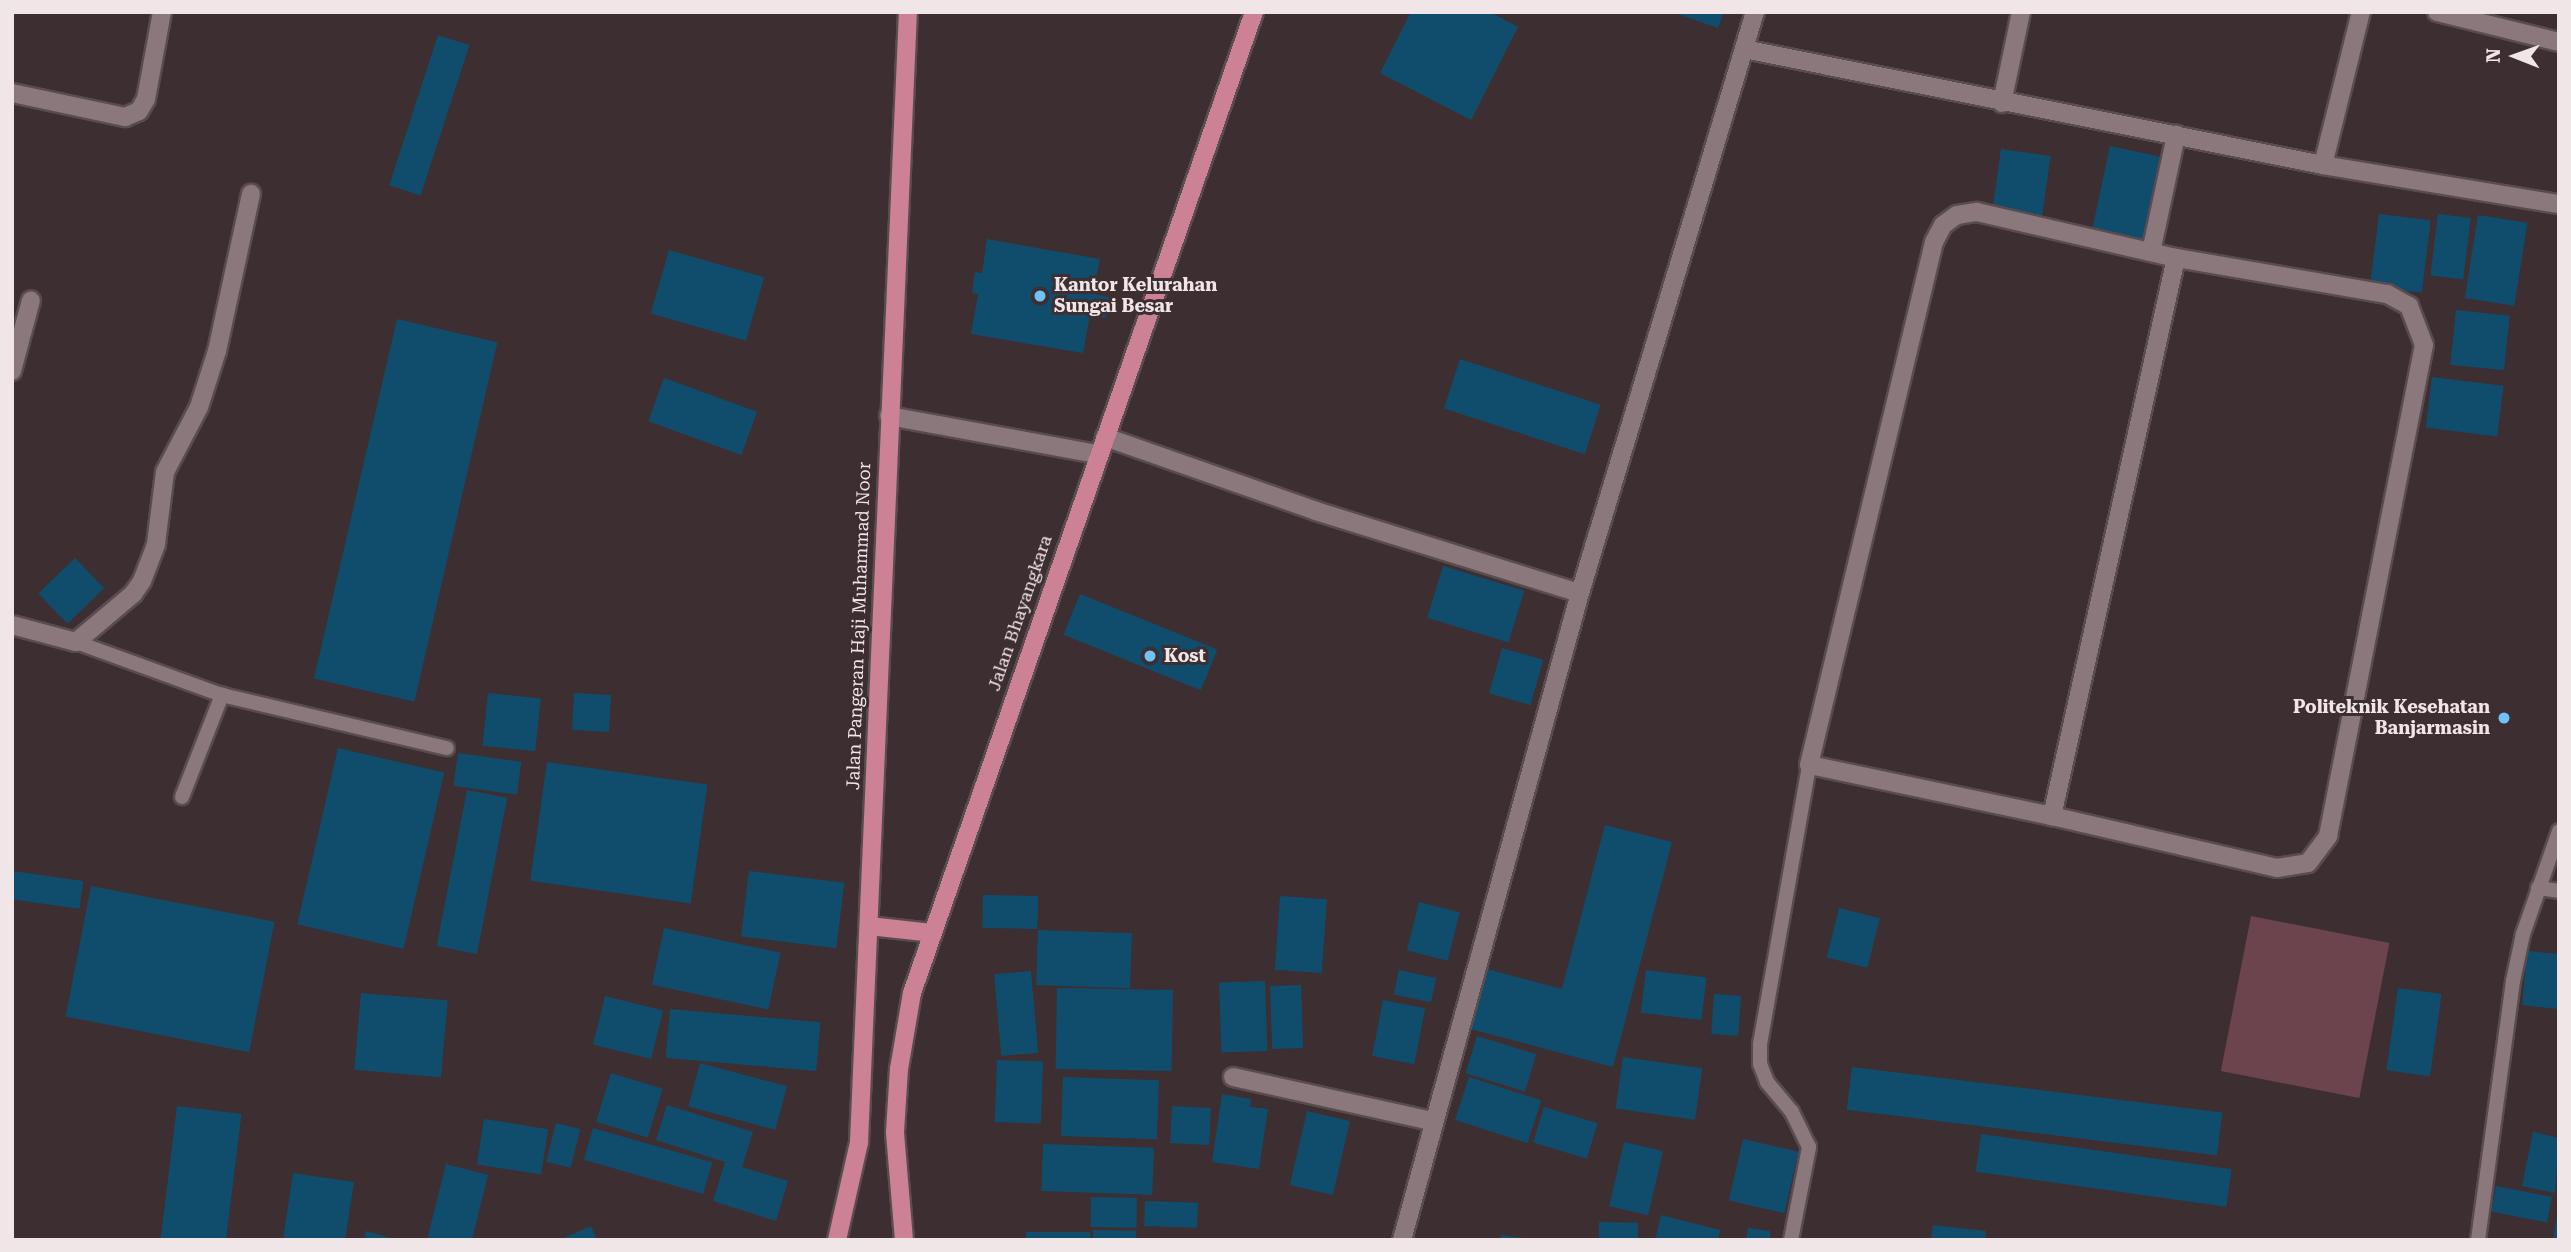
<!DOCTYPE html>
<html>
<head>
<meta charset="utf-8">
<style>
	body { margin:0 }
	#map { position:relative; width:2571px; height:1252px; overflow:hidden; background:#3d2e31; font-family:"Roboto Serif",serif }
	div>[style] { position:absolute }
	.green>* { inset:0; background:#6c444d; transform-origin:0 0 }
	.building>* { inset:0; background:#104d6d; transform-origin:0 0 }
	.roads { filter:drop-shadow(2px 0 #594c4f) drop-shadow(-2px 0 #594c4f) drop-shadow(0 2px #594c4f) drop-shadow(0 -2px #594c4f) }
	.lane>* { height:14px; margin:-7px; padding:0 7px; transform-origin:7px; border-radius:7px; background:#8a787c }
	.street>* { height:18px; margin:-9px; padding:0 9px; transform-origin:9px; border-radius:9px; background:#8a787c }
	.primary>* { height:18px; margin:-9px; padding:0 9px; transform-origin:9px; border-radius:9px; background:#cd8195 }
	.dots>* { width:19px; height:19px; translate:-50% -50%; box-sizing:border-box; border:4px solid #3d2e31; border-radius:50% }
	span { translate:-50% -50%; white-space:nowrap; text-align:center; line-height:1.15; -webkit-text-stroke:6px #3d2e31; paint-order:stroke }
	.poi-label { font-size:18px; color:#f0e5e7; font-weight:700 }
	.left { translate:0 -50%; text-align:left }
	.right { translate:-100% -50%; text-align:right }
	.street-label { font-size:18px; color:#f0e5e7 }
	.frame { position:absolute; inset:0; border:14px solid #f0e5e7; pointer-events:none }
	.north { position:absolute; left:2480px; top:21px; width:70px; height:70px; -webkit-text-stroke:5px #3d2e31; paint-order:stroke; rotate:271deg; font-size:19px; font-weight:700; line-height:28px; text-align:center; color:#f0e5e7 }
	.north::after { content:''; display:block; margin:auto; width:24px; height:32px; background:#f0e5e7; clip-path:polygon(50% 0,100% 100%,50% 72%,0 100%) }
</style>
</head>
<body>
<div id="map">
	<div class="green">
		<div style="left:2251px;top:916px;width:141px;height:158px;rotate:11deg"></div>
	</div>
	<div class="building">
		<div style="clip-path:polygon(1411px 12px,1490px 12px,1518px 27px,1471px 120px,1380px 73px)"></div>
		<div style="clip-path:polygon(1672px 12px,1724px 12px,1718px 28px)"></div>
		<div style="left:438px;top:35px;width:33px;height:158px;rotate:18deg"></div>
		<div style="left:2110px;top:146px;width:52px;height:86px;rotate:12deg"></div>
		<div style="left:2001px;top:149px;width:50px;height:63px;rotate:8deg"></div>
		<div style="left:2379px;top:214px;width:52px;height:73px;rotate:7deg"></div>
		<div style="left:2438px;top:214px;width:33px;height:62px;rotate:7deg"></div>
		<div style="left:2478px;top:215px;width:50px;height:84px;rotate:9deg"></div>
		<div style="clip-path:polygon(987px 239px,1100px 259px,1093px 294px,1110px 297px,1106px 318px,1090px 315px,1083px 353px,971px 334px,978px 294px,972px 293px,975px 272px,982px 273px)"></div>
		<div style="left:669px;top:250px;width:99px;height:66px;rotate:16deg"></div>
		<div style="left:2456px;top:310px;width:54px;height:55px;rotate:6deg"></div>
		<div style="left:397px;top:319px;width:103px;height:369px;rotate:13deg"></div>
		<div style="left:1460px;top:359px;width:148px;height:52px;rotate:18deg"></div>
		<div style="left:2432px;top:377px;width:72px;height:51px;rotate:7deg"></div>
		<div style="left:664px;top:378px;width:99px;height:46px;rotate:20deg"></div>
		<div style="left:75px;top:558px;width:42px;height:51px;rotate:46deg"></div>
		<div style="left:1443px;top:566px;width:85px;height:54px;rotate:17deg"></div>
		<div style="left:1080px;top:594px;width:148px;height:44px;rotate:22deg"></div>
		<div style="left:1502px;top:648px;width:43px;height:47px;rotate:16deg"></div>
		<div style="left:488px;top:693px;width:53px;height:53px;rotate:6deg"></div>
		<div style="left:574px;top:693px;width:37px;height:37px;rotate:3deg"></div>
		<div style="left:338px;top:748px;width:109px;height:181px;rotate:13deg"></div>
		<div style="left:458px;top:753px;width:64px;height:33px;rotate:8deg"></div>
		<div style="left:547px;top:762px;width:162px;height:120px;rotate:8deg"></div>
		<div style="left:467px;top:790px;width:41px;height:159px;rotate:11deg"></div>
		<div style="clip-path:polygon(1605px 825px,1672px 842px,1613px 1067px,1463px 1027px,1479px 967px,1562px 989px)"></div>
		<div style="left:12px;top:871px;width:72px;height:28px;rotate:8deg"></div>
		<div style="left:749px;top:871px;width:96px;height:66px;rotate:7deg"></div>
		<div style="left:91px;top:886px;width:187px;height:133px;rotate:11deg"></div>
		<div style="left:983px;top:895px;width:55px;height:33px;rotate:1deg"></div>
		<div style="left:1280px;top:896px;width:47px;height:74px;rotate:4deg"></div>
		<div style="left:1419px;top:902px;width:42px;height:50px;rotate:14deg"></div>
		<div style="left:1839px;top:908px;width:42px;height:51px;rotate:14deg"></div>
		<div style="left:664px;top:928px;width:119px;height:58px;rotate:12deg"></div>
		<div style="left:1038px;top:930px;width:94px;height:55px;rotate:2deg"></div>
		<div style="clip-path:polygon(2527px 951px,2559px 954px,2559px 1009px,2522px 1005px)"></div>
		<div style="left:1399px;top:970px;width:38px;height:25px;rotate:12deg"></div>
		<div style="left:1646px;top:970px;width:61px;height:43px;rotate:7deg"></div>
		<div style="left:1031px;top:971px;width:82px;height:37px;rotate:85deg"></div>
		<div style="left:1265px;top:981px;width:70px;height:46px;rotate:88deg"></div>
		<div style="left:1301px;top:985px;width:63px;height:31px;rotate:88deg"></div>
		<div style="left:1057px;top:988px;width:116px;height:81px;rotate:1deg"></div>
		<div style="left:2398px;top:988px;width:44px;height:83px;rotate:8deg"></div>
		<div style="left:361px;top:993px;width:87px;height:77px;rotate:5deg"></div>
		<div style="left:1714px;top:994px;width:27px;height:40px;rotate:4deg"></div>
		<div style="left:605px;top:996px;width:60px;height:50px;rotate:14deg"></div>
		<div style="left:1383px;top:1000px;width:43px;height:57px;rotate:11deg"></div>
		<div style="left:670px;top:1009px;width:151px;height:49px;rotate:5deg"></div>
		<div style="left:1477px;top:1036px;width:62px;height:39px;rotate:17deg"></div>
		<div style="left:1623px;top:1057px;width:80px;height:52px;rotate:8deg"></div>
		<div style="left:997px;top:1060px;width:46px;height:62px;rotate:2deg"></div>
		<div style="left:700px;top:1063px;width:90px;height:45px;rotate:15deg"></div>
		<div style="left:1852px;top:1067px;width:373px;height:43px;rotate:7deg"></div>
		<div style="left:611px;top:1073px;width:54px;height:51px;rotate:17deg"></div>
		<div style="left:1063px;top:1077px;width:96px;height:59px;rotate:2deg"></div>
		<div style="left:1469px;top:1077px;width:76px;height:45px;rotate:18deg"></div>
		<div style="clip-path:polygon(1222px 1094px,1251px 1099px,1250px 1107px,1268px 1109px,1259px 1169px,1212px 1162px)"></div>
		<div style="clip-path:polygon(667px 1105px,753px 1132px,742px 1167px,788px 1181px,776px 1221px,713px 1201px,725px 1162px,656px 1140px)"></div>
		<div style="left:177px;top:1106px;width:65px;height:135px;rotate:7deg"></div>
		<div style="left:1172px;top:1106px;width:39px;height:37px;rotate:3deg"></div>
		<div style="left:1544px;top:1107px;width:56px;height:37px;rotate:17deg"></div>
		<div style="left:1307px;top:1111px;width:44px;height:76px;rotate:13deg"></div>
		<div style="left:484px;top:1119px;width:65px;height:46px;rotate:9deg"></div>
		<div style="left:556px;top:1123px;width:25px;height:40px;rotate:14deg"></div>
		<div style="left:593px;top:1128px;width:124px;height:33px;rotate:16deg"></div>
		<div style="clip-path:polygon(2533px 1132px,2559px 1138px,2555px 1193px,2522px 1186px)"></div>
		<div style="left:1981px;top:1134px;width:253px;height:38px;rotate:8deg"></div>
		<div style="left:1743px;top:1139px;width:57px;height:63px;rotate:13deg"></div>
		<div style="left:1624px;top:1142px;width:40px;height:66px;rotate:13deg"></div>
		<div style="left:1043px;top:1144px;width:111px;height:47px;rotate:2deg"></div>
		<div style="clip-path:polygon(446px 1164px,488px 1175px,472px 1240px,427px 1240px)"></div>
		<div style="clip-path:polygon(293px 1173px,354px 1182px,345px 1240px,283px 1240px)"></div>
		<div style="left:2496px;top:1186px;width:57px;height:26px;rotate:11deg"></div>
		<div style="left:1091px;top:1197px;width:46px;height:30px;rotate:1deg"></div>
		<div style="left:1145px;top:1201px;width:53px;height:25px;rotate:2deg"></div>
		<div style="clip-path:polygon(1661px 1215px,1720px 1230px,1718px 1240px,1655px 1240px)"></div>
		<div style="clip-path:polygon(2557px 1215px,2559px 1240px,2553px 1240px)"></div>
		<div style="left:1599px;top:1222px;width:39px;height:18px;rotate:1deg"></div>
		<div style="clip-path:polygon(1933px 1225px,1986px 1231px,1985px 1240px,1931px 1240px)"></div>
		<div style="clip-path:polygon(591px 1226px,597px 1240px,559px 1240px)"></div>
		<div style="clip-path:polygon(1748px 1228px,1770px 1231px,1770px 1240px,1746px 1240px)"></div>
		<div style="left:1093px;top:1230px;width:43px;height:10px;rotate:1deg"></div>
		<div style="clip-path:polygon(366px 1231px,394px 1239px,394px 1240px,364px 1240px)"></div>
		<div style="left:1026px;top:1232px;width:64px;height:8px"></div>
		<div style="clip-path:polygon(1501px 1235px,1523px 1238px,1523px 1240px,1500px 1240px)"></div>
	</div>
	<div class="roads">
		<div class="lane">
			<div style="left:76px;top:642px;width:155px;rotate:20deg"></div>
			<div style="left:222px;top:695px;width:231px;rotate:13.3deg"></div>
			<div style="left:182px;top:797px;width:110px;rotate:-68.6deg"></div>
			<div style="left:2538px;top:888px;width:21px;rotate:8deg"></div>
			<div style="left:1791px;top:1240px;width:95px;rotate:-79deg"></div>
			<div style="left:1809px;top:1147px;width:39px;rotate:-116deg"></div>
			<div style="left:1792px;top:1112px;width:39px;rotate:-130deg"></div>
			<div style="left:1767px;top:1082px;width:19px;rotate:-111deg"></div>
			<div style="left:1760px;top:1064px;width:20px;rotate:-90deg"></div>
			<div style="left:1760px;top:1044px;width:283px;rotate:-80deg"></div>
			<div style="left:2478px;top:1240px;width:261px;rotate:-82.3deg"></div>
			<div style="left:2513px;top:981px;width:48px;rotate:-78deg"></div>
			<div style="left:2523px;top:934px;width:109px;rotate:-70.7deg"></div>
		</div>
		<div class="street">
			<div style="left:2437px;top:12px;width:126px;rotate:13.8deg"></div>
			<div style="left:1744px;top:49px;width:591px;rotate:11.33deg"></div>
			<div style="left:2323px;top:165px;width:239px;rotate:9.4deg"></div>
			<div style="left:12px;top:93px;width:116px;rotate:12deg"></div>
			<div style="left:125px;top:117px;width:15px;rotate:-23deg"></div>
			<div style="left:139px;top:111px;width:14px;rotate:-60deg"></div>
			<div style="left:146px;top:99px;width:88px;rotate:-79.6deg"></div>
			<div style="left:2002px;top:103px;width:93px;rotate:-78.2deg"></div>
			<div style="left:2323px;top:165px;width:158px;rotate:-76.1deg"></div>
			<div style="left:1977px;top:212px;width:204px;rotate:13deg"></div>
			<div style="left:2176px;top:258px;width:572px;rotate:102.53deg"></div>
			<div style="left:2052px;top:816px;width:248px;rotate:-168.1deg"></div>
			<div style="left:1809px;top:765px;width:538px;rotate:-76.56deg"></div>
			<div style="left:1934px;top:242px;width:19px;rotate:-62deg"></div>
			<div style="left:1943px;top:225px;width:17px;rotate:-36deg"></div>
			<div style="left:1957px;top:215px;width:20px;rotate:-9deg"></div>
			<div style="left:2151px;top:252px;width:120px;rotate:-77.9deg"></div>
			<div style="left:12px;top:371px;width:73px;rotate:-75deg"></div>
			<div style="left:889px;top:416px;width:211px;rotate:10.4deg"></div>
			<div style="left:1105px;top:437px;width:224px;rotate:19.3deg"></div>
			<div style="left:1316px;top:511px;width:276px;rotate:17.3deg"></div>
			<div style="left:12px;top:625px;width:66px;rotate:14.9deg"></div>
			<div style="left:76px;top:642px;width:75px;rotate:-40.1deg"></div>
			<div style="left:133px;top:594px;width:16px;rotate:-55deg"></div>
			<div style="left:142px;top:581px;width:40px;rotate:-69deg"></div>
			<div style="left:156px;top:544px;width:73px;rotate:-82.9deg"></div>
			<div style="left:165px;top:472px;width:73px;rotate:-62.4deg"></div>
			<div style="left:199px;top:407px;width:59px;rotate:-72.2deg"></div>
			<div style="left:217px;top:351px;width:161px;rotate:-77.8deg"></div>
			<div style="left:2052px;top:816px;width:231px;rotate:13deg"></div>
			<div style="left:2277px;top:868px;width:31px;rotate:-9deg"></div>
			<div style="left:2308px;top:863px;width:34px;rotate:-53deg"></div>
			<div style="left:2328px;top:836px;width:500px;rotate:-78.94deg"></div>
			<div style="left:2424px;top:345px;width:42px;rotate:-111deg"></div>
			<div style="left:2409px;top:306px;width:25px;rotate:-151deg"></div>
			<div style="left:2387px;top:294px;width:214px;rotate:-170.3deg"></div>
			<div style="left:1233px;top:1077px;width:204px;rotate:12.5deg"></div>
			<div style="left:1402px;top:1240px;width:671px;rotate:-74.62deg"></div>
			<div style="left:1580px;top:593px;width:607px;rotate:-73.24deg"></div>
		</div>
		<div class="primary">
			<div style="left:869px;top:926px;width:63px;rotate:6.3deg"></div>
			<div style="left:837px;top:1240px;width:100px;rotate:-77.3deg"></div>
			<div style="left:859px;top:1142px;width:1131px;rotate:-87.52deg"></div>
			<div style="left:904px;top:1240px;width:108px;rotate:-94.8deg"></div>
			<div style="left:895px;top:1132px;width:63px;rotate:-86.4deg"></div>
			<div style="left:899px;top:1069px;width:77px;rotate:-80.3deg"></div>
			<div style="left:912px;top:993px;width:1039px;rotate:-70.78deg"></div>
		</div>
	</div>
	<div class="dots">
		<div style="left:1040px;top:296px;background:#71c1f5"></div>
		<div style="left:1150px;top:656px;background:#71c1f5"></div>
		<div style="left:2504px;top:718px;background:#71c1f5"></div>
	</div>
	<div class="poi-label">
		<span class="left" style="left:1054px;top:296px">Kantor Kelurahan<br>Sungai Besar</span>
		<span class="left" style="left:1164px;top:656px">Kost</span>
		<span class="right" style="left:2490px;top:718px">Politeknik Kesehatan<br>Banjarmasin</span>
	</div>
	<div class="street-label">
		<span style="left:1020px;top:613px;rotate:-71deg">Jalan Bhayangkara</span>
		<span style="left:859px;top:626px;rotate:-88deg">Jalan Pangeran Haji Muhammad Noor</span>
	</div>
	<div class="frame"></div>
	<div class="north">N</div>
</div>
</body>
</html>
